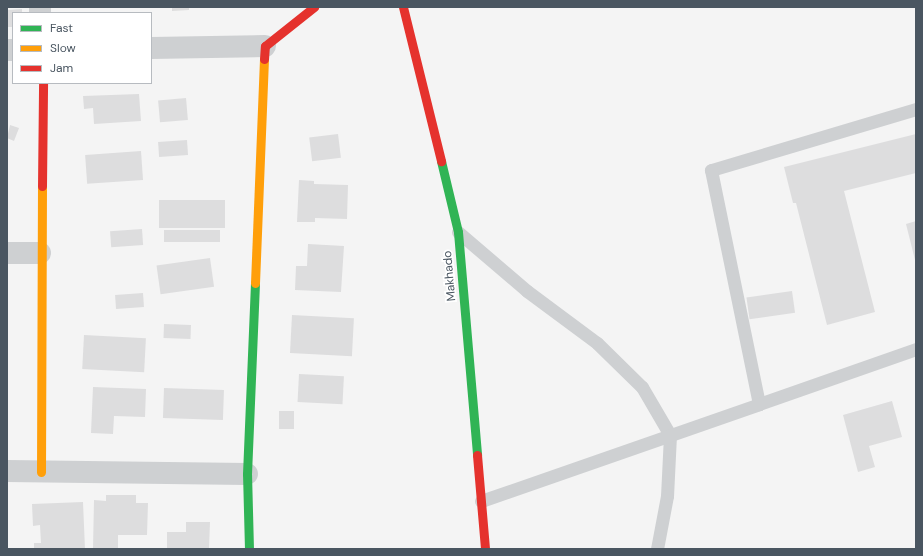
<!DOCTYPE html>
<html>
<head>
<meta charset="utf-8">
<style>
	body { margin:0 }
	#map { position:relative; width:923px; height:556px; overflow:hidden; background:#f4f4f4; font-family:"DM Sans",sans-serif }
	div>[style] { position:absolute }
	.building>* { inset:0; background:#ddddde; transform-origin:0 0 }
	.lane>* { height:13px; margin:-6.5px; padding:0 6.5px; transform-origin:6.5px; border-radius:6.5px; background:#ced0d2 }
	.street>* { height:22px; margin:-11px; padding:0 11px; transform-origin:11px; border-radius:11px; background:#ced0d2 }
	.fast>* { height:9px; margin:-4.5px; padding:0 4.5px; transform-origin:4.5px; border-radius:4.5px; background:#30b455 }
	.slow>* { height:9px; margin:-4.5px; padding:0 4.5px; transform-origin:4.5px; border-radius:4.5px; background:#ff9f0a }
	.jam>* { height:9px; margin:-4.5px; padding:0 4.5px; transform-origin:4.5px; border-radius:4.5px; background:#e5322d }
	span { translate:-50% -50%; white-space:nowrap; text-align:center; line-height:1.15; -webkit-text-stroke:3.5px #fff; paint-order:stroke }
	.street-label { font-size:12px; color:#4a5661 }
	.frame { position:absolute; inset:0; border:8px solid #4a5661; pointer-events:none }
	.legend { position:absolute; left:12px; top:12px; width:140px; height:72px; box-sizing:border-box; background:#fff; border:1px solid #b7bbc0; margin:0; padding:5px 7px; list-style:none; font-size:12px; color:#4a5661 }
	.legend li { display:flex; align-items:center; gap:8px; height:20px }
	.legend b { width:20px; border:1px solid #b7bbc0 }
</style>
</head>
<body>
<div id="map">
	<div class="building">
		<div style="clip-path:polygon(172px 7px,189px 7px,189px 10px,172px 11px)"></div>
		<div style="clip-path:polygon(22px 9px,22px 13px,13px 13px,13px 27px,7px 27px,7px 10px)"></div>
		<div style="clip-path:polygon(139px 94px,141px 121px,94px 124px,93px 108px,84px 109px,83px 96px)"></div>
		<div style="left:186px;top:98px;width:22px;height:28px;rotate:85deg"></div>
		<div style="clip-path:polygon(10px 125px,19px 128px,14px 141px,7px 138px)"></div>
		<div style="left:338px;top:134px;width:24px;height:29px;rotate:83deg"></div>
		<div style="clip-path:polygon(916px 134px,916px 173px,844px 191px,875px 312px,827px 325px,796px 203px,793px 203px,784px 167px)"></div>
		<div style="left:187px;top:140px;width:15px;height:29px;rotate:86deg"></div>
		<div style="left:141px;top:151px;width:29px;height:56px;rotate:86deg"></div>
		<div style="clip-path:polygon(299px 180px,314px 181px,314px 184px,348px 185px,347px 219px,315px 218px,315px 222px,297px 222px)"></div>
		<div style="left:225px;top:200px;width:28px;height:66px;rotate:90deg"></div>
		<div style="clip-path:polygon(916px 221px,916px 260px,915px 260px,906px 224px)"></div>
		<div style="left:142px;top:229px;width:16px;height:32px;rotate:86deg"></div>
		<div style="left:220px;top:230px;width:12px;height:56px;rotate:90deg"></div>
		<div style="clip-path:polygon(308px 244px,344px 246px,341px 292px,295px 290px,296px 266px,307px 266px)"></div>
		<div style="left:210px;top:258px;width:29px;height:54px;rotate:82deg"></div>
		<div style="left:792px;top:291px;width:22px;height:46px;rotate:82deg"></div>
		<div style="left:143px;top:293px;width:14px;height:28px;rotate:86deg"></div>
		<div style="left:292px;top:315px;width:62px;height:38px;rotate:3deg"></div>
		<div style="left:164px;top:324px;width:27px;height:14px;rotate:2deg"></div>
		<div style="left:84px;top:335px;width:62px;height:34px;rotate:3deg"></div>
		<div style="left:299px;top:374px;width:45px;height:28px;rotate:3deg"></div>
		<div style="clip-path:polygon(93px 387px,146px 389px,145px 417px,114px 416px,113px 434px,91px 433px)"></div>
		<div style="left:164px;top:388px;width:60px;height:30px;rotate:2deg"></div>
		<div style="clip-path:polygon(892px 401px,902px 437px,869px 446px,875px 467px,858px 472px,843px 415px)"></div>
		<div style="left:279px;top:411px;width:15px;height:18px"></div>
		<div style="clip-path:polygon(106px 495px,136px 495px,136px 503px,148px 503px,147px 535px,118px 535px,118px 549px,93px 549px,94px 500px,106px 501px)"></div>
		<div style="clip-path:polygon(83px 502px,85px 549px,34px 549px,34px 543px,41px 543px,40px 525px,33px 526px,32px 504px)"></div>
		<div style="clip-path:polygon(186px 522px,210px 522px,209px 549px,167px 549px,167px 532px,186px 532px)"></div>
	</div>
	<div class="lane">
		<div style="left:916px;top:109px;width:214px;rotate:163.4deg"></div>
		<div style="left:711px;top:170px;width:239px;rotate:78.4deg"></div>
		<div style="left:759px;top:404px;width:166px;rotate:-19.3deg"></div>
		<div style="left:458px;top:232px;width:91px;rotate:40.5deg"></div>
		<div style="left:527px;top:291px;width:87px;rotate:36.6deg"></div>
		<div style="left:597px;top:343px;width:63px;rotate:44.4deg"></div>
		<div style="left:642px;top:387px;width:56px;rotate:59.7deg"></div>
		<div style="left:670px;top:435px;width:61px;rotate:92.8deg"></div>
		<div style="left:667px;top:496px;width:54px;rotate:100.7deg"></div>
		<div style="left:481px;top:501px;width:294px;rotate:-19.2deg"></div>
	</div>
	<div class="street">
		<div style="left:40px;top:7px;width:6px;rotate:90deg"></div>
		<div style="left:151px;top:48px;width:114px;rotate:-1deg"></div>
		<div style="left:7px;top:50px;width:6px"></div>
		<div style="left:7px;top:253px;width:33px"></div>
		<div style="left:7px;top:471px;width:240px;rotate:0.7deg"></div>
	</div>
	<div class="fast">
		<div style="left:441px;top:161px;width:73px;rotate:76.5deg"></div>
		<div style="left:458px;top:232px;width:224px;rotate:85.1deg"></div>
		<div style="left:249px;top:549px;width:75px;rotate:-91.5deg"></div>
		<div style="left:247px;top:474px;width:191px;rotate:-87.6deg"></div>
	</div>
	<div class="slow">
		<div style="left:255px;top:283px;width:224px;rotate:-87.7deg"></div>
		<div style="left:41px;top:472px;width:286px;rotate:-89.8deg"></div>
	</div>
	<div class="jam">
		<div style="left:403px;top:7px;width:159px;rotate:76.1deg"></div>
		<div style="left:264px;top:59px;width:13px;rotate:-86deg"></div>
		<div style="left:265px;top:46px;width:63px;rotate:-38.5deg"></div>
		<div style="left:42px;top:186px;width:103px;rotate:-89.4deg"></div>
		<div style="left:477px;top:455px;width:94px;rotate:85.1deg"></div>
	</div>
	<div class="street-label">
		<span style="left:450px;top:276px;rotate:-95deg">Makhado</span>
	</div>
	<div class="frame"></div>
	<ul class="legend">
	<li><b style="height:5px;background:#30b455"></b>Fast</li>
	<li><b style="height:5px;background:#ff9f0a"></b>Slow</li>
	<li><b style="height:5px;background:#e5322d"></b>Jam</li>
	</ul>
</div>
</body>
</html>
